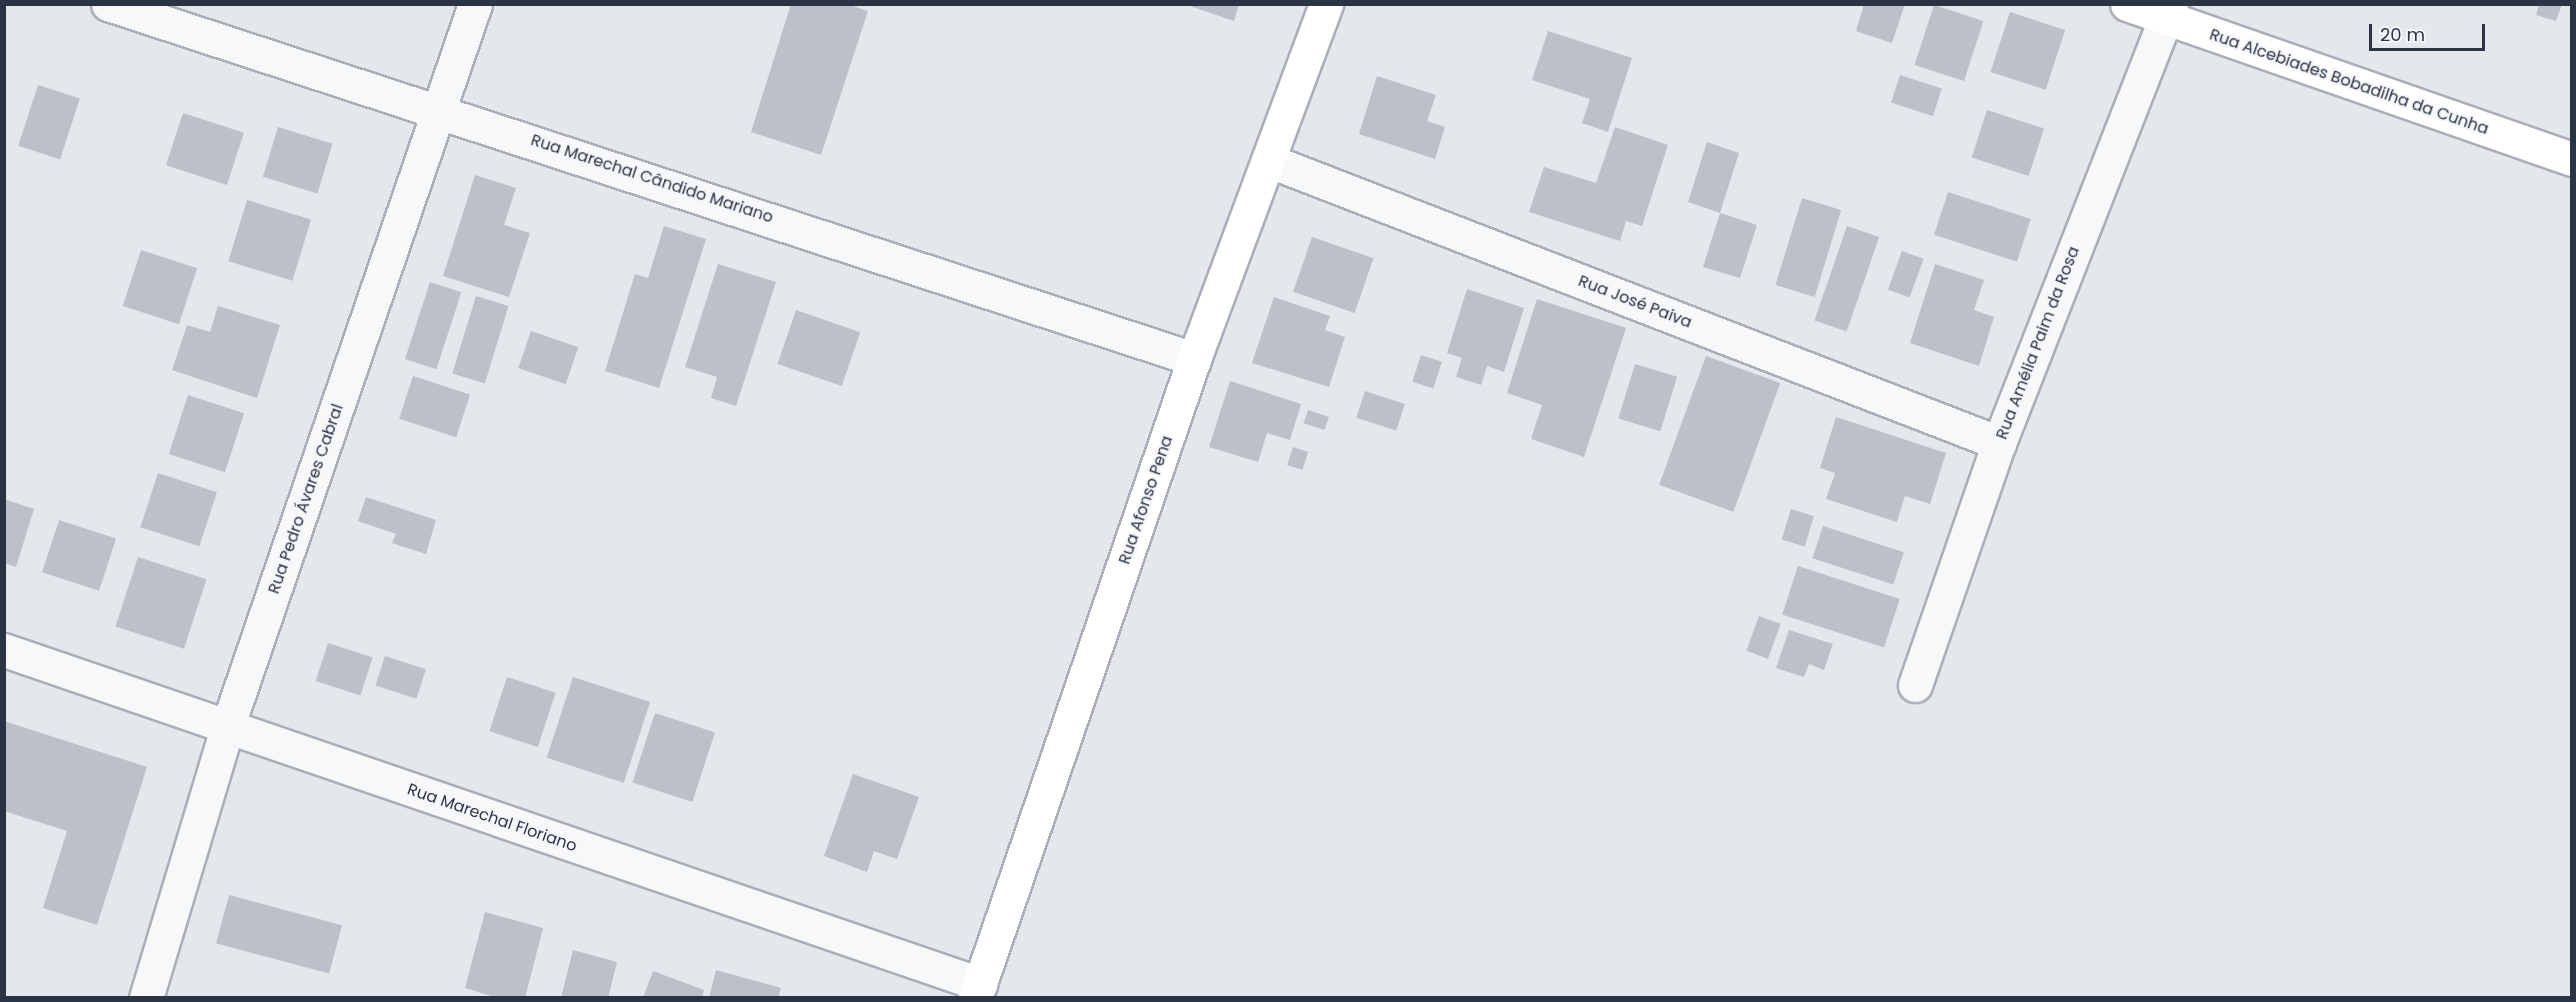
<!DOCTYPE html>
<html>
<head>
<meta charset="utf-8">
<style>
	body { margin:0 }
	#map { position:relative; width:2576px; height:1002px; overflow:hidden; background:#e4e7ec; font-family:Poppins,sans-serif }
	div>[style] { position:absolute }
	.building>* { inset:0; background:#bbc0ca; transform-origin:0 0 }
	.roads { filter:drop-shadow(2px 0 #a9aeb7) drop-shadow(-2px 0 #a9aeb7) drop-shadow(0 2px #a9aeb7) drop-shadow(0 -2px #a9aeb7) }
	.street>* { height:33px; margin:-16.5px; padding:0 16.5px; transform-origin:16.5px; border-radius:16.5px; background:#f7f8fa }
	.secondary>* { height:33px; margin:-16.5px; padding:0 16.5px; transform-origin:16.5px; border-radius:16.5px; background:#fff }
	span { translate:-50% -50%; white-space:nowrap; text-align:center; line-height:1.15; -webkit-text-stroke:4.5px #f4f6f9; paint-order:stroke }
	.street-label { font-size:16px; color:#2b3445 }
	.frame { position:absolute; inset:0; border:6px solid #2b3445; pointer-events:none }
	.scale { position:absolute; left:2369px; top:24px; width:116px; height:27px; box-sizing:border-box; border:3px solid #2b3445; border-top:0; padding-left:8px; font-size:18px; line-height:21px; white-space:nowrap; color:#2b3445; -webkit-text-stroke:4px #f4f6f9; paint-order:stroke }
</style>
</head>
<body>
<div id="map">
	<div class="building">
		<div style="clip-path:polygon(791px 4px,847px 4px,868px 11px,821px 155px,751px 132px)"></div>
		<div style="clip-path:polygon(1184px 4px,1239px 4px,1234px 21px)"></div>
		<div style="clip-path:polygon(1864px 4px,1905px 4px,1892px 43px,1856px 31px)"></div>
		<div style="clip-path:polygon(2539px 4px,2562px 4px,2556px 21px,2536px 15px)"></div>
		<div style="left:1934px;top:5px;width:52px;height:63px;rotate:18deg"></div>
		<div style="left:2010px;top:12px;width:58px;height:63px;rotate:18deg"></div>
		<div style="clip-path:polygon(1548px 31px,1632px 58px,1608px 132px,1582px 123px,1590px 99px,1532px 80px)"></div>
		<div style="left:1900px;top:75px;width:44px;height:29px;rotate:18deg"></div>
		<div style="clip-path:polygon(1377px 76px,1436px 95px,1427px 121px,1445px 127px,1435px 159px,1359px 134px)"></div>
		<div style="left:38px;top:85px;width:44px;height:64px;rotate:18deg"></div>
		<div style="left:1987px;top:110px;width:60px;height:50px;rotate:18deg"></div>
		<div style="left:183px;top:113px;width:64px;height:55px;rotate:18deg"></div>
		<div style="left:278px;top:127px;width:57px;height:52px;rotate:17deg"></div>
		<div style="clip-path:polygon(1615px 127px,1668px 145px,1642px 226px,1626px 221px,1620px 241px,1529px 212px,1544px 167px,1596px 183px)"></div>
		<div style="clip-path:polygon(1707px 142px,1739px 153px,1720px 213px,1757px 225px,1740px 278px,1703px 267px,1720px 213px,1688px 202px)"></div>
		<div style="clip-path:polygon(475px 175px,516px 188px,504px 225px,530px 233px,509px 297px,443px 276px)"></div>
		<div style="left:1948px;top:192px;width:87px;height:45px;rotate:18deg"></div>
		<div style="left:1802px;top:198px;width:41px;height:91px;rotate:17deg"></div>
		<div style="left:247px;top:200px;width:67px;height:64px;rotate:17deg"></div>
		<div style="clip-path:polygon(664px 226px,706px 239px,659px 388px,605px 371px,635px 274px,648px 278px)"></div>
		<div style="left:1847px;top:226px;width:34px;height:100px;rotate:19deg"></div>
		<div style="left:1312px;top:237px;width:65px;height:58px;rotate:19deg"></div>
		<div style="left:141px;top:250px;width:59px;height:59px;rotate:18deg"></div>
		<div style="left:1902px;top:251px;width:23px;height:41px;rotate:20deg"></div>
		<div style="clip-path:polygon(718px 264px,776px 282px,736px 406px,711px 398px,717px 377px,685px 367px)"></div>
		<div style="clip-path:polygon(1935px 264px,1984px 280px,1974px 310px,1994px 317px,1979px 366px,1910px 343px)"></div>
		<div style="left:430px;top:282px;width:33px;height:81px;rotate:18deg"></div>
		<div style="clip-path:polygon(1467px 289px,1524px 308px,1504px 372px,1487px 366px,1481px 385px,1456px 377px,1462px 358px,1447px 353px)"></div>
		<div style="left:476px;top:296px;width:34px;height:81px;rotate:17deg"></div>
		<div style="clip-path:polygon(1274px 297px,1330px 316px,1325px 330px,1345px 337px,1329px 387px,1252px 363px)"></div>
		<div style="clip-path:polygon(1537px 299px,1626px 328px,1584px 457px,1531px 439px,1542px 405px,1507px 393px)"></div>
		<div style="clip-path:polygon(218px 306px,280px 325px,257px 398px,172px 370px,187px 325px,210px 332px)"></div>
		<div style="left:796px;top:310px;width:68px;height:57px;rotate:19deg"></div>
		<div style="left:531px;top:331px;width:50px;height:39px;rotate:19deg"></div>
		<div style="left:1421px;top:355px;width:22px;height:28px;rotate:18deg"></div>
		<div style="left:1706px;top:356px;width:79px;height:137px;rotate:20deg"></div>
		<div style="left:1635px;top:364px;width:44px;height:57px;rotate:17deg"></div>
		<div style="left:413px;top:376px;width:60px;height:45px;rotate:18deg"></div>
		<div style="clip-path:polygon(1230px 381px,1301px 404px,1290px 440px,1267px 433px,1258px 462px,1209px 447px)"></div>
		<div style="left:1365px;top:391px;width:42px;height:28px;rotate:18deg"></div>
		<div style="left:188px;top:395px;width:59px;height:62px;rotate:18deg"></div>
		<div style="left:1308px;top:410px;width:22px;height:14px;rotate:18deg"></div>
		<div style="clip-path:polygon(1836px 417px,1946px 453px,1930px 504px,1905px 496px,1897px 522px,1826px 499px,1835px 473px,1820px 468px)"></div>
		<div style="left:1293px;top:447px;width:16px;height:19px;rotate:18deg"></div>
		<div style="left:158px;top:473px;width:62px;height:57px;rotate:18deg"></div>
		<div style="clip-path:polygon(366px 497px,436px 520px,426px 554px,392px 543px,396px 534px,358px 521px)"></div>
		<div style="clip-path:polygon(4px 499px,34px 509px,16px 567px,4px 563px)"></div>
		<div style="left:1791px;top:509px;width:24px;height:32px;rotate:17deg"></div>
		<div style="left:59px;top:520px;width:60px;height:55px;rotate:18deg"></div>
		<div style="left:1823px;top:526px;width:85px;height:34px;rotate:18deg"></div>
		<div style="left:138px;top:557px;width:72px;height:73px;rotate:18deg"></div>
		<div style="left:1798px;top:566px;width:107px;height:51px;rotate:18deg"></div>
		<div style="left:1759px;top:616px;width:23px;height:37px;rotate:20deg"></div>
		<div style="clip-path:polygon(1789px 630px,1833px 644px,1824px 670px,1809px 664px,1804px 677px,1776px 668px)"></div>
		<div style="left:328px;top:643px;width:47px;height:40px;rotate:18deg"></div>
		<div style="left:385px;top:656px;width:43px;height:31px;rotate:18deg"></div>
		<div style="left:507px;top:677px;width:51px;height:57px;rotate:18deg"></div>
		<div style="left:573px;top:677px;width:81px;height:85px;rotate:18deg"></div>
		<div style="left:655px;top:713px;width:63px;height:73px;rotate:18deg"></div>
		<div style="clip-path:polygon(4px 721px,147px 767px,97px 925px,43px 908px,67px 831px,4px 811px)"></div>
		<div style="clip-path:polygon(853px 774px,919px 797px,897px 859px,874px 851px,867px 872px,824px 856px)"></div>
		<div style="left:229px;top:895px;width:117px;height:50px;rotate:15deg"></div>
		<div style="clip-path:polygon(485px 912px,543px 928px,525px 998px,498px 998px,465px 988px)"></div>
		<div style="clip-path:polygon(573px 950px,617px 962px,608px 998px,561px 998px)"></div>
		<div style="clip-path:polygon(716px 970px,781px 988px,778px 998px,709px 998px)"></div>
		<div style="clip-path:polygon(653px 971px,704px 990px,702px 998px,643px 998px)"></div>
	</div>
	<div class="roads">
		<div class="street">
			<div style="left:108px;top:4px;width:1143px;rotate:18.1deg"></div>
			<div style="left:1270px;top:161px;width:782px;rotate:21.15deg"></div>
			<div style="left:4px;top:650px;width:1032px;rotate:18.89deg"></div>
			<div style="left:1915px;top:685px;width:256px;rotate:-70.9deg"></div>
			<div style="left:1999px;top:443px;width:471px;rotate:-68.6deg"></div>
			<div style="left:146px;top:998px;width:282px;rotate:-73.3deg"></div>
			<div style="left:227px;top:728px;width:765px;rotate:-71.09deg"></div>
		</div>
		<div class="secondary">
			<div style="left:2127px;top:4px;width:471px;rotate:19.2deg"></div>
			<div style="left:975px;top:998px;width:675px;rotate:-71.08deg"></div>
			<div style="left:1194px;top:359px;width:379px;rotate:-69.6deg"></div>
		</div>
	</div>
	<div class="street-label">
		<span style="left:2349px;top:82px;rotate:19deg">Rua Alcebiades Bobadilha da Cunha</span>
		<span style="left:652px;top:179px;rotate:18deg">Rua Marechal Cândido Mariano</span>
		<span style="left:1635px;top:302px;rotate:21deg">Rua José Paiva</span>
		<span style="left:2038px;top:343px;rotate:-69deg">Rua Amélia Paim da Rosa</span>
		<span style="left:306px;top:499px;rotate:-71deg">Rua Pedro Ávares Cabral</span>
		<span style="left:1146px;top:500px;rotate:-71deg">Rua Afonso Pena</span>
		<span style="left:492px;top:818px;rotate:19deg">Rua Marechal Floriano</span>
	</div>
	<div class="frame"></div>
	<div class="scale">20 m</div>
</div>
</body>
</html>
